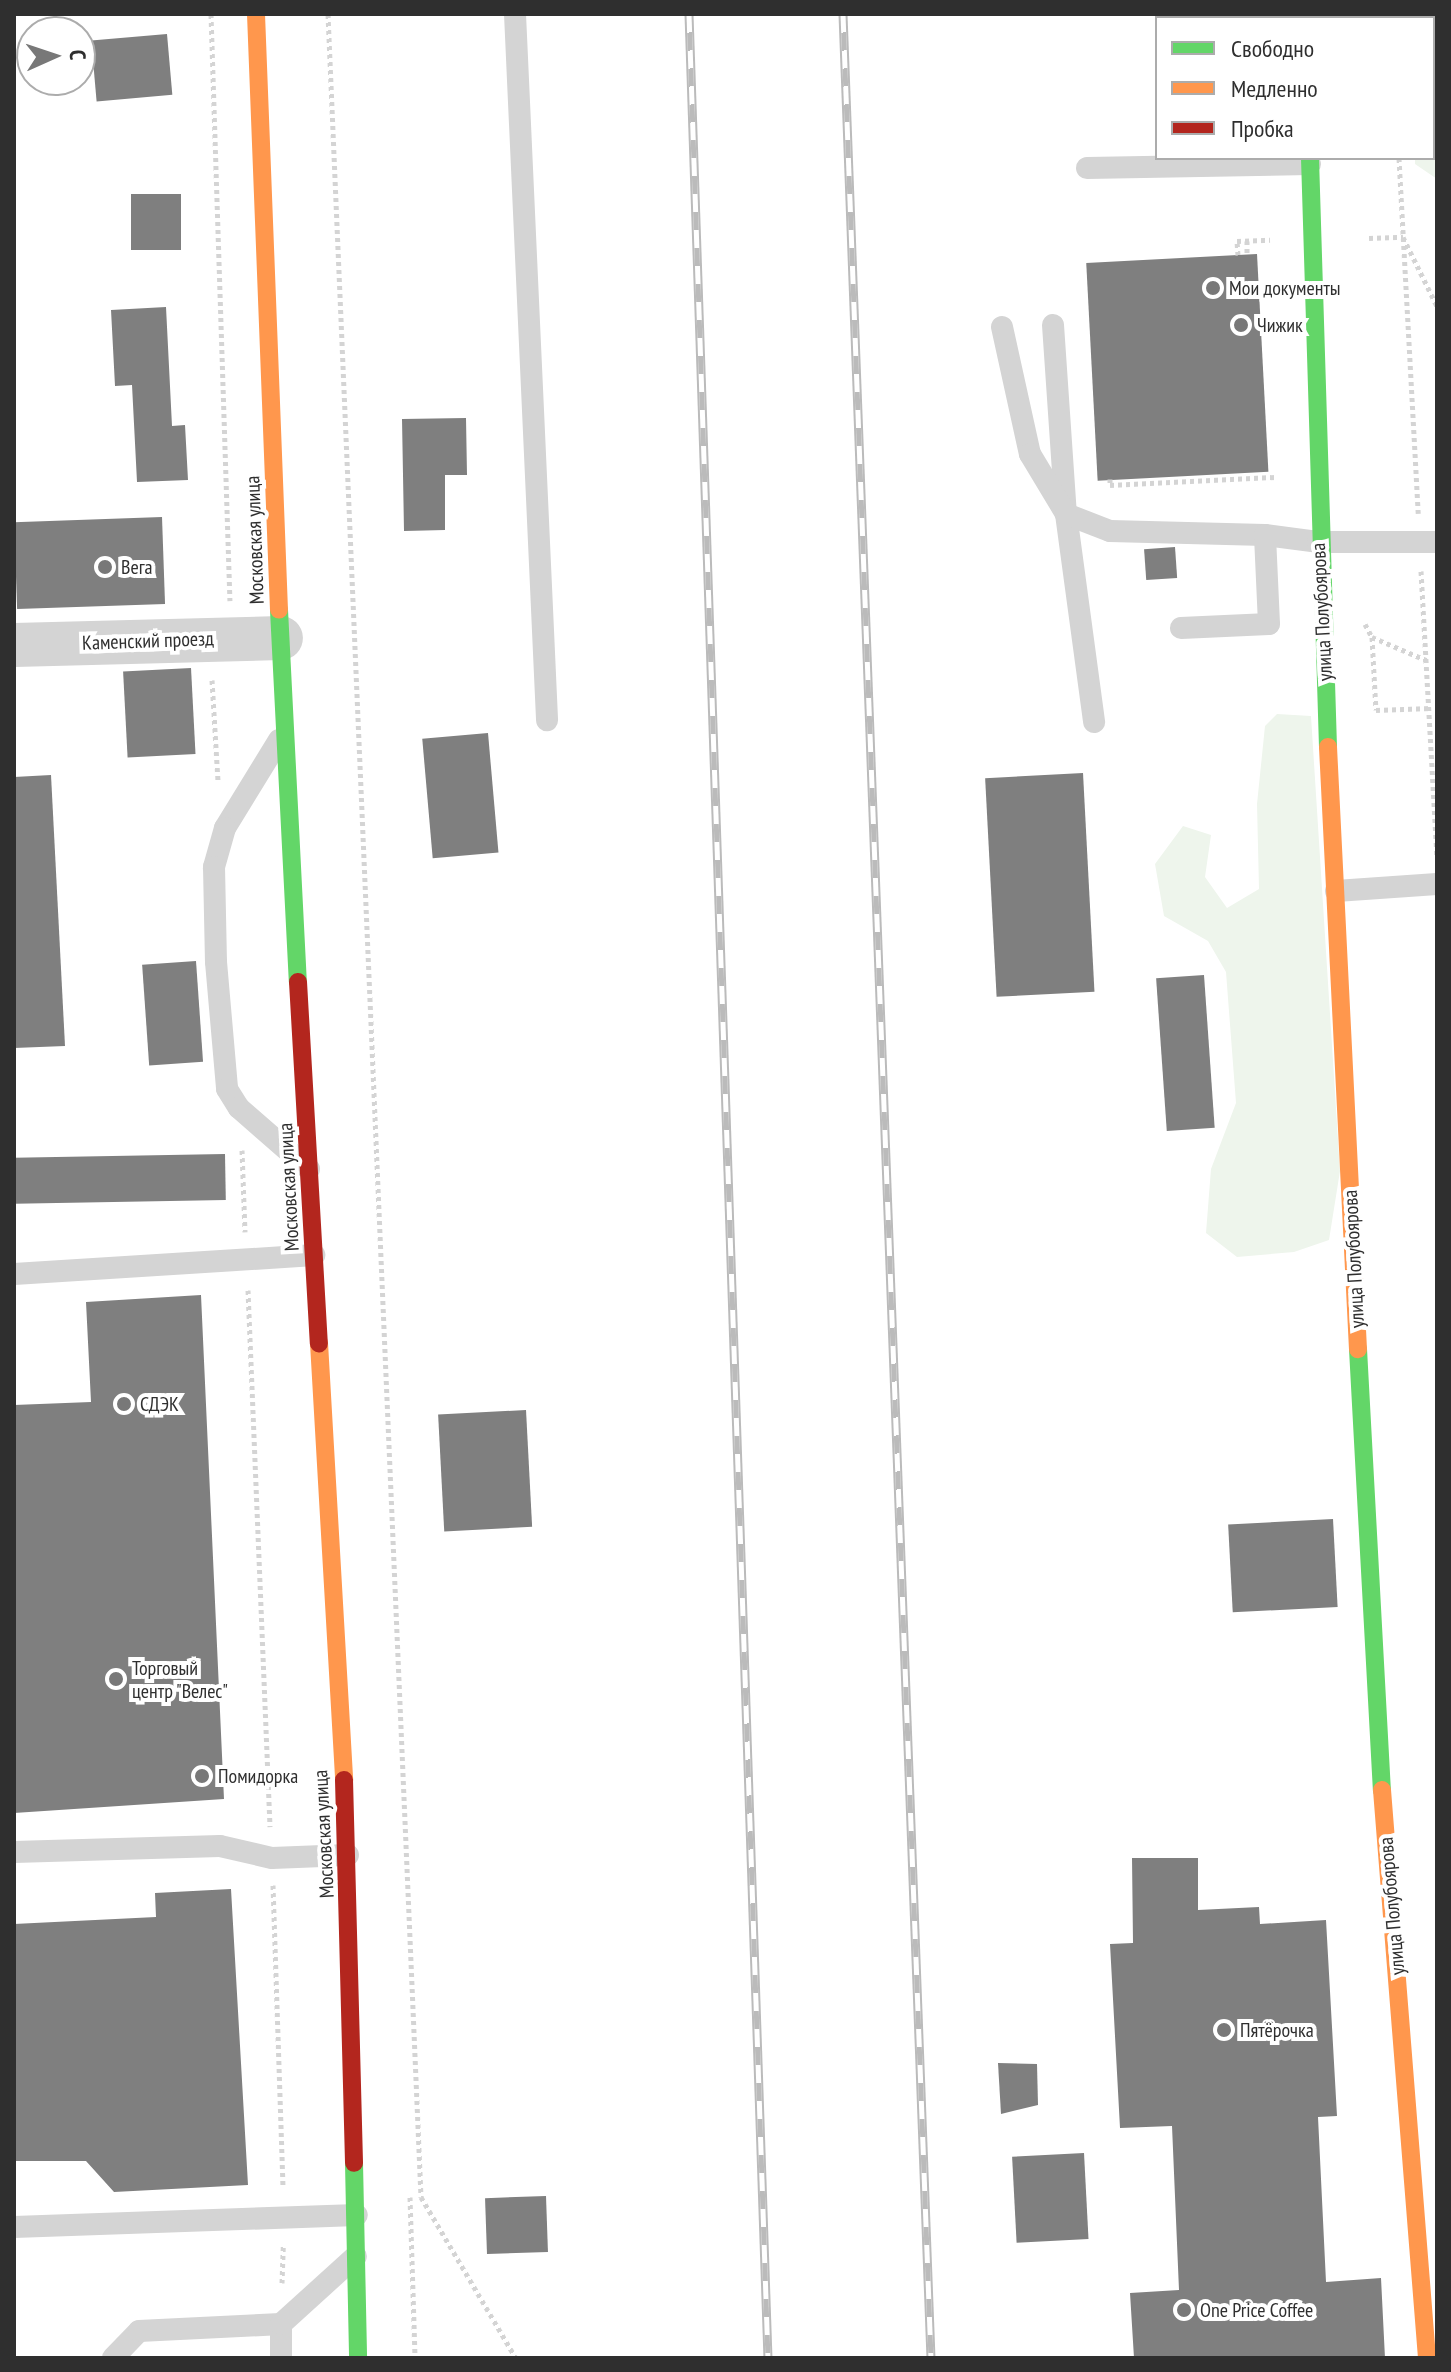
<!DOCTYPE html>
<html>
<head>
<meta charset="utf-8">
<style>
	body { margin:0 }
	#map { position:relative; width:1451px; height:2372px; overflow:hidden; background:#fff; font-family:"PT Sans Narrow",sans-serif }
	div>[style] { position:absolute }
	.green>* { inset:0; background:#eef5ec }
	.building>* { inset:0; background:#7f7f7f; transform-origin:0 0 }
	.path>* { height:5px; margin-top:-2.5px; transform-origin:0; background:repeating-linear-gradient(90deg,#d4d4d4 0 4px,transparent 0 8px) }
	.lane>* { height:22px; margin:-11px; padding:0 11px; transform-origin:11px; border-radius:11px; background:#d4d4d4 }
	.street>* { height:44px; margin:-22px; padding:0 22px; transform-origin:22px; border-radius:22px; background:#d4d4d4 }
	.fast>* { height:18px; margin:-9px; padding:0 9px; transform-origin:9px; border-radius:9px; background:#63d668 }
	.slow>* { height:18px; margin:-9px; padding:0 9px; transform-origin:9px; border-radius:9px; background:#ff974d }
	.jam>* { height:18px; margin:-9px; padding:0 9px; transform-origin:9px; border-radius:9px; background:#b3261e }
	.rail>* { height:9px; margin-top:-4.5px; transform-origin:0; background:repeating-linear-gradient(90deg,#fff 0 18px,#bbb 0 36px); box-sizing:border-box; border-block:2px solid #bbb }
	.dots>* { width:22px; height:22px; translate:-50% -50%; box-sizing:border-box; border:4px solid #fff; border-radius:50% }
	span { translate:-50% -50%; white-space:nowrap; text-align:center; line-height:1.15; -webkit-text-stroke:8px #fff; paint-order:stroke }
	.poi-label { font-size:20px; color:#2f2f2f }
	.left { translate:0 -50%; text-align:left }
	.street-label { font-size:20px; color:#2f2f2f }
	.frame { position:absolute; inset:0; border:16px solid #2f2f2f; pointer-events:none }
	.legend { position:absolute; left:1155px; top:16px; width:280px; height:144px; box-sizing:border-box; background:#fff; border:2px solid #acacac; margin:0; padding:10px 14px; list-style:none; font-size:24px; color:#2f2f2f }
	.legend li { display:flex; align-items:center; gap:16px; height:40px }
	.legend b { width:40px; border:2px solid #acacac }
	.north { position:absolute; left:16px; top:16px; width:80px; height:80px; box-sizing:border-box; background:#fff; border:2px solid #acacac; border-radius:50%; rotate:87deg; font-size:22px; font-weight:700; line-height:32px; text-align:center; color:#2f2f2f }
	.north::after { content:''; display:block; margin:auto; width:28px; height:36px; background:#787878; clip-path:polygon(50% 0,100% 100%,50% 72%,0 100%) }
</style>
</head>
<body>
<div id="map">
	<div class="green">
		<div style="clip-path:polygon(1407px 14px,1437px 14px,1437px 179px,1415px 164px,1415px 158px,1433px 158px,1433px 18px)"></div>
		<div style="clip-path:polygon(1277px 714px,1311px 716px,1340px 1171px,1329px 1240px,1294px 1252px,1237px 1257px,1206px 1233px,1211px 1169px,1236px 1103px,1226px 972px,1208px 941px,1164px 916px,1155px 864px,1183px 826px,1211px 835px,1205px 877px,1227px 908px,1259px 889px,1257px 804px,1265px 726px)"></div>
	</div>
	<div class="building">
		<div style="left:167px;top:34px;width:61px;height:76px;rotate:85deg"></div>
		<div style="left:131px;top:194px;width:50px;height:56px"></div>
		<div style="left:1257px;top:254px;width:218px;height:171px;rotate:87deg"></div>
		<div style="clip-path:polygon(166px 307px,172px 426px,185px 425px,188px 480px,137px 482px,132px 385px,115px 386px,111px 310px)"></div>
		<div style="clip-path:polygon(466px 418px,467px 475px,445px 475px,445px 530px,404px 531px,402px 419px)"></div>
		<div style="left:162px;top:517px;width:87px;height:148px;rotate:88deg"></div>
		<div style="left:1175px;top:547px;width:31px;height:31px;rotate:86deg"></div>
		<div style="left:191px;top:668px;width:86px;height:68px;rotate:87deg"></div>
		<div style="left:488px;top:733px;width:120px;height:66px;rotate:85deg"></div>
		<div style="left:1083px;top:773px;width:219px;height:98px;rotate:87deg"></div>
		<div style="clip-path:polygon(51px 775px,65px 1046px,14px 1048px,14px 777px)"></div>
		<div style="left:196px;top:961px;width:101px;height:54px;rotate:86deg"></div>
		<div style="left:1204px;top:975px;width:153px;height:48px;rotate:86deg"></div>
		<div style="left:225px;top:1154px;width:46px;height:211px;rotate:89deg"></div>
		<div style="clip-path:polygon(201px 1295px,224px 1799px,14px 1813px,14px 1405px,91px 1402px,86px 1302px)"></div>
		<div style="left:526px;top:1410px;width:117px;height:88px;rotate:87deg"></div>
		<div style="left:1333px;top:1519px;width:88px;height:105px;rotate:87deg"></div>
		<div style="clip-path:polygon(1132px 1858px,1198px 1858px,1198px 1910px,1259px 1907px,1260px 1924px,1326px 1920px,1337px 2116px,1318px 2117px,1326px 2282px,1381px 2278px,1385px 2358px,1134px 2358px,1130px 2293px,1179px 2290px,1172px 2126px,1120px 2128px,1110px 1944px,1133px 1943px)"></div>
		<div style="clip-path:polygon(231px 1889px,248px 2185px,114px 2192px,86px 2161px,14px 2161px,14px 1924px,156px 1917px,155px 1893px)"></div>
		<div style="clip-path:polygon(998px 2063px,1037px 2064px,1038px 2105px,1001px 2114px)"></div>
		<div style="left:1084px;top:2153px;width:86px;height:72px;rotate:87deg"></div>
		<div style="left:546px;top:2196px;width:56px;height:61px;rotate:88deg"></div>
	</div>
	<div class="path">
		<div style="left:211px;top:14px;width:587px;rotate:88.15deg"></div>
		<div style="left:328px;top:14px;width:2185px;rotate:87.56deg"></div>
		<div style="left:421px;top:2197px;width:187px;rotate:59.5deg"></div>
		<div style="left:1390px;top:14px;width:4px;rotate:76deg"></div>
		<div style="left:1399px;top:158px;width:356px;rotate:86.9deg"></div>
		<div style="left:1369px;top:238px;width:34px;rotate:-2deg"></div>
		<div style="left:1403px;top:237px;width:77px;rotate:63.8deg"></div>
		<div style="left:1247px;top:241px;width:13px;rotate:90deg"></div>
		<div style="left:1238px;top:255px;width:14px;rotate:-94deg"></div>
		<div style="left:1237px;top:241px;width:33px;rotate:-2deg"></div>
		<div style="left:1110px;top:479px;width:6px;rotate:90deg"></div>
		<div style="left:1110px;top:485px;width:166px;rotate:-2.8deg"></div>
		<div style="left:1421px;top:571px;width:286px;rotate:86.8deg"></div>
		<div style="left:1365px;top:624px;width:15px;rotate:62deg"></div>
		<div style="left:1372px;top:637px;width:73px;rotate:86.9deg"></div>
		<div style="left:1376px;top:710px;width:55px;rotate:-2.1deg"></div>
		<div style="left:1372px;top:637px;width:59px;rotate:23.1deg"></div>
		<div style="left:212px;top:680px;width:101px;rotate:86.6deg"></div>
		<div style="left:242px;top:1150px;width:82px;rotate:87.9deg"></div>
		<div style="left:248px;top:1290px;width:537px;rotate:87.65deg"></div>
		<div style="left:273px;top:1885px;width:302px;rotate:88.1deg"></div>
		<div style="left:410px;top:2197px;width:161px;rotate:88.2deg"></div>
		<div style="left:282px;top:2283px;width:38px;rotate:-88deg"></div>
	</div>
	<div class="lane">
		<div style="left:515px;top:14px;width:707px;rotate:87.4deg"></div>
		<div style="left:1087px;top:168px;width:223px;rotate:-1deg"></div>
		<div style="left:1053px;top:325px;width:189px;rotate:86.1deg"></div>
		<div style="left:1066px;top:514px;width:210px;rotate:82.3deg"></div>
		<div style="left:1002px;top:327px;width:130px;rotate:77.6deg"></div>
		<div style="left:1030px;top:454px;width:70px;rotate:59deg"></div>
		<div style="left:1066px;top:514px;width:47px;rotate:21.1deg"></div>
		<div style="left:1110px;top:531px;width:155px;rotate:1.5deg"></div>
		<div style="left:1265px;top:535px;width:53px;rotate:7.5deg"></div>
		<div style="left:1318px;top:542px;width:119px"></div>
		<div style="left:1181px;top:628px;width:88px;rotate:-2.6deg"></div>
		<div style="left:1269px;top:624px;width:89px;rotate:-92.6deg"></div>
		<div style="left:279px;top:740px;width:103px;rotate:121.5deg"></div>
		<div style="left:225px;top:828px;width:41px;rotate:105.8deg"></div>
		<div style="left:214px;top:867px;width:95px;rotate:88.8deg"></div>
		<div style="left:216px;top:962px;width:127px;rotate:85deg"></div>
		<div style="left:227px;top:1089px;width:22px;rotate:58deg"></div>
		<div style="left:239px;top:1108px;width:93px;rotate:41.1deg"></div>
		<div style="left:1336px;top:891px;width:101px;rotate:-4deg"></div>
		<div style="left:14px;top:1274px;width:301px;rotate:-3.6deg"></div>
		<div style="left:14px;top:1852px;width:206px;rotate:-1.7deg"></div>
		<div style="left:220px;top:1846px;width:53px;rotate:13deg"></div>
		<div style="left:272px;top:1858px;width:76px;rotate:-2.3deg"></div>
		<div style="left:14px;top:2227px;width:343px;rotate:-2deg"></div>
		<div style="left:113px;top:2358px;width:37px;rotate:-46deg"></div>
		<div style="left:139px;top:2331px;width:142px;rotate:-2.8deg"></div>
		<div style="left:281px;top:2358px;width:34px;rotate:-90deg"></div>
		<div style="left:281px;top:2324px;width:101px;rotate:-42.2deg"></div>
	</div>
	<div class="street">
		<div style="left:1307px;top:14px;width:4px;rotate:90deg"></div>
		<div style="left:14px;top:645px;width:267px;rotate:-1.5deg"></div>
	</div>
	<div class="fast">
		<div style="left:1310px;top:158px;width:589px;rotate:88.25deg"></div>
		<div style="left:279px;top:610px;width:372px;rotate:87.1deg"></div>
		<div style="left:1358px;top:1349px;width:442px;rotate:86.9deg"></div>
		<div style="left:354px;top:2163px;width:195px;rotate:88.8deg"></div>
	</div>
	<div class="slow">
		<div style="left:256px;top:14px;width:596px;rotate:87.79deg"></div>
		<div style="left:1328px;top:747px;width:603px;rotate:87.15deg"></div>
		<div style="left:319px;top:1343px;width:438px;rotate:86.7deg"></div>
		<div style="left:1382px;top:1790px;width:570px;rotate:85.47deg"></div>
	</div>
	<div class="jam">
		<div style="left:298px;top:982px;width:362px;rotate:86.7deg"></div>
		<div style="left:344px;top:1780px;width:383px;rotate:88.5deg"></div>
	</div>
	<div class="rail">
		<div style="left:689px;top:14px;width:2345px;rotate:88.07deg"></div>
		<div style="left:843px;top:14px;width:2346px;rotate:87.85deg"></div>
	</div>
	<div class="dots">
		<div style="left:1213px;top:288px;background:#787878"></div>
		<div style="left:1241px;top:325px;background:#787878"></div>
		<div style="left:105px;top:567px;background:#787878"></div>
		<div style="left:124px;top:1404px;background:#787878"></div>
		<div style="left:116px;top:1679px;background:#787878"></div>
		<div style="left:202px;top:1776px;background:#787878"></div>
		<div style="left:1224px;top:2030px;background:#787878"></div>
		<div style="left:1184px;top:2310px;background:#787878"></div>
	</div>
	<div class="poi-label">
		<span class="left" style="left:1229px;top:288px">Мои документы</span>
		<span class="left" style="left:1257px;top:325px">Чижик</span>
		<span class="left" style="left:121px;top:567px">Вега</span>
		<span class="left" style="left:140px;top:1404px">СДЭК</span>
		<span class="left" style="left:132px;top:1680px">Торговый<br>центр "Велес"</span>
		<span class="left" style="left:218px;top:1776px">Помидорка</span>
		<span class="left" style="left:1240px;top:2030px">Пятёрочка</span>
		<span class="left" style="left:1200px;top:2310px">One Price Coffee</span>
	</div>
	<div class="street-label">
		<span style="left:255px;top:540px;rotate:-92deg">Московская улица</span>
		<span style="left:1322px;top:612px;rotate:-93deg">улица Полубоярова</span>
		<span style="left:148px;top:641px;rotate:-2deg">Каменский проезд</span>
		<span style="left:289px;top:1187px;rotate:-93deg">Московская улица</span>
		<span style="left:1354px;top:1259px;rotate:-93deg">улица Полубоярова</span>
		<span style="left:324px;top:1834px;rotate:-93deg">Московская улица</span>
		<span style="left:1392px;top:1906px;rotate:-95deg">улица Полубоярова</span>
	</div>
	<div class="frame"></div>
	<ul class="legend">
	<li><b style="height:10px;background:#63d668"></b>Свободно</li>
	<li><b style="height:10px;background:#ff974d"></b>Медленно</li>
	<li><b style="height:10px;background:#b3261e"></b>Пробка</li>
	</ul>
	<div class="north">С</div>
</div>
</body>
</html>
